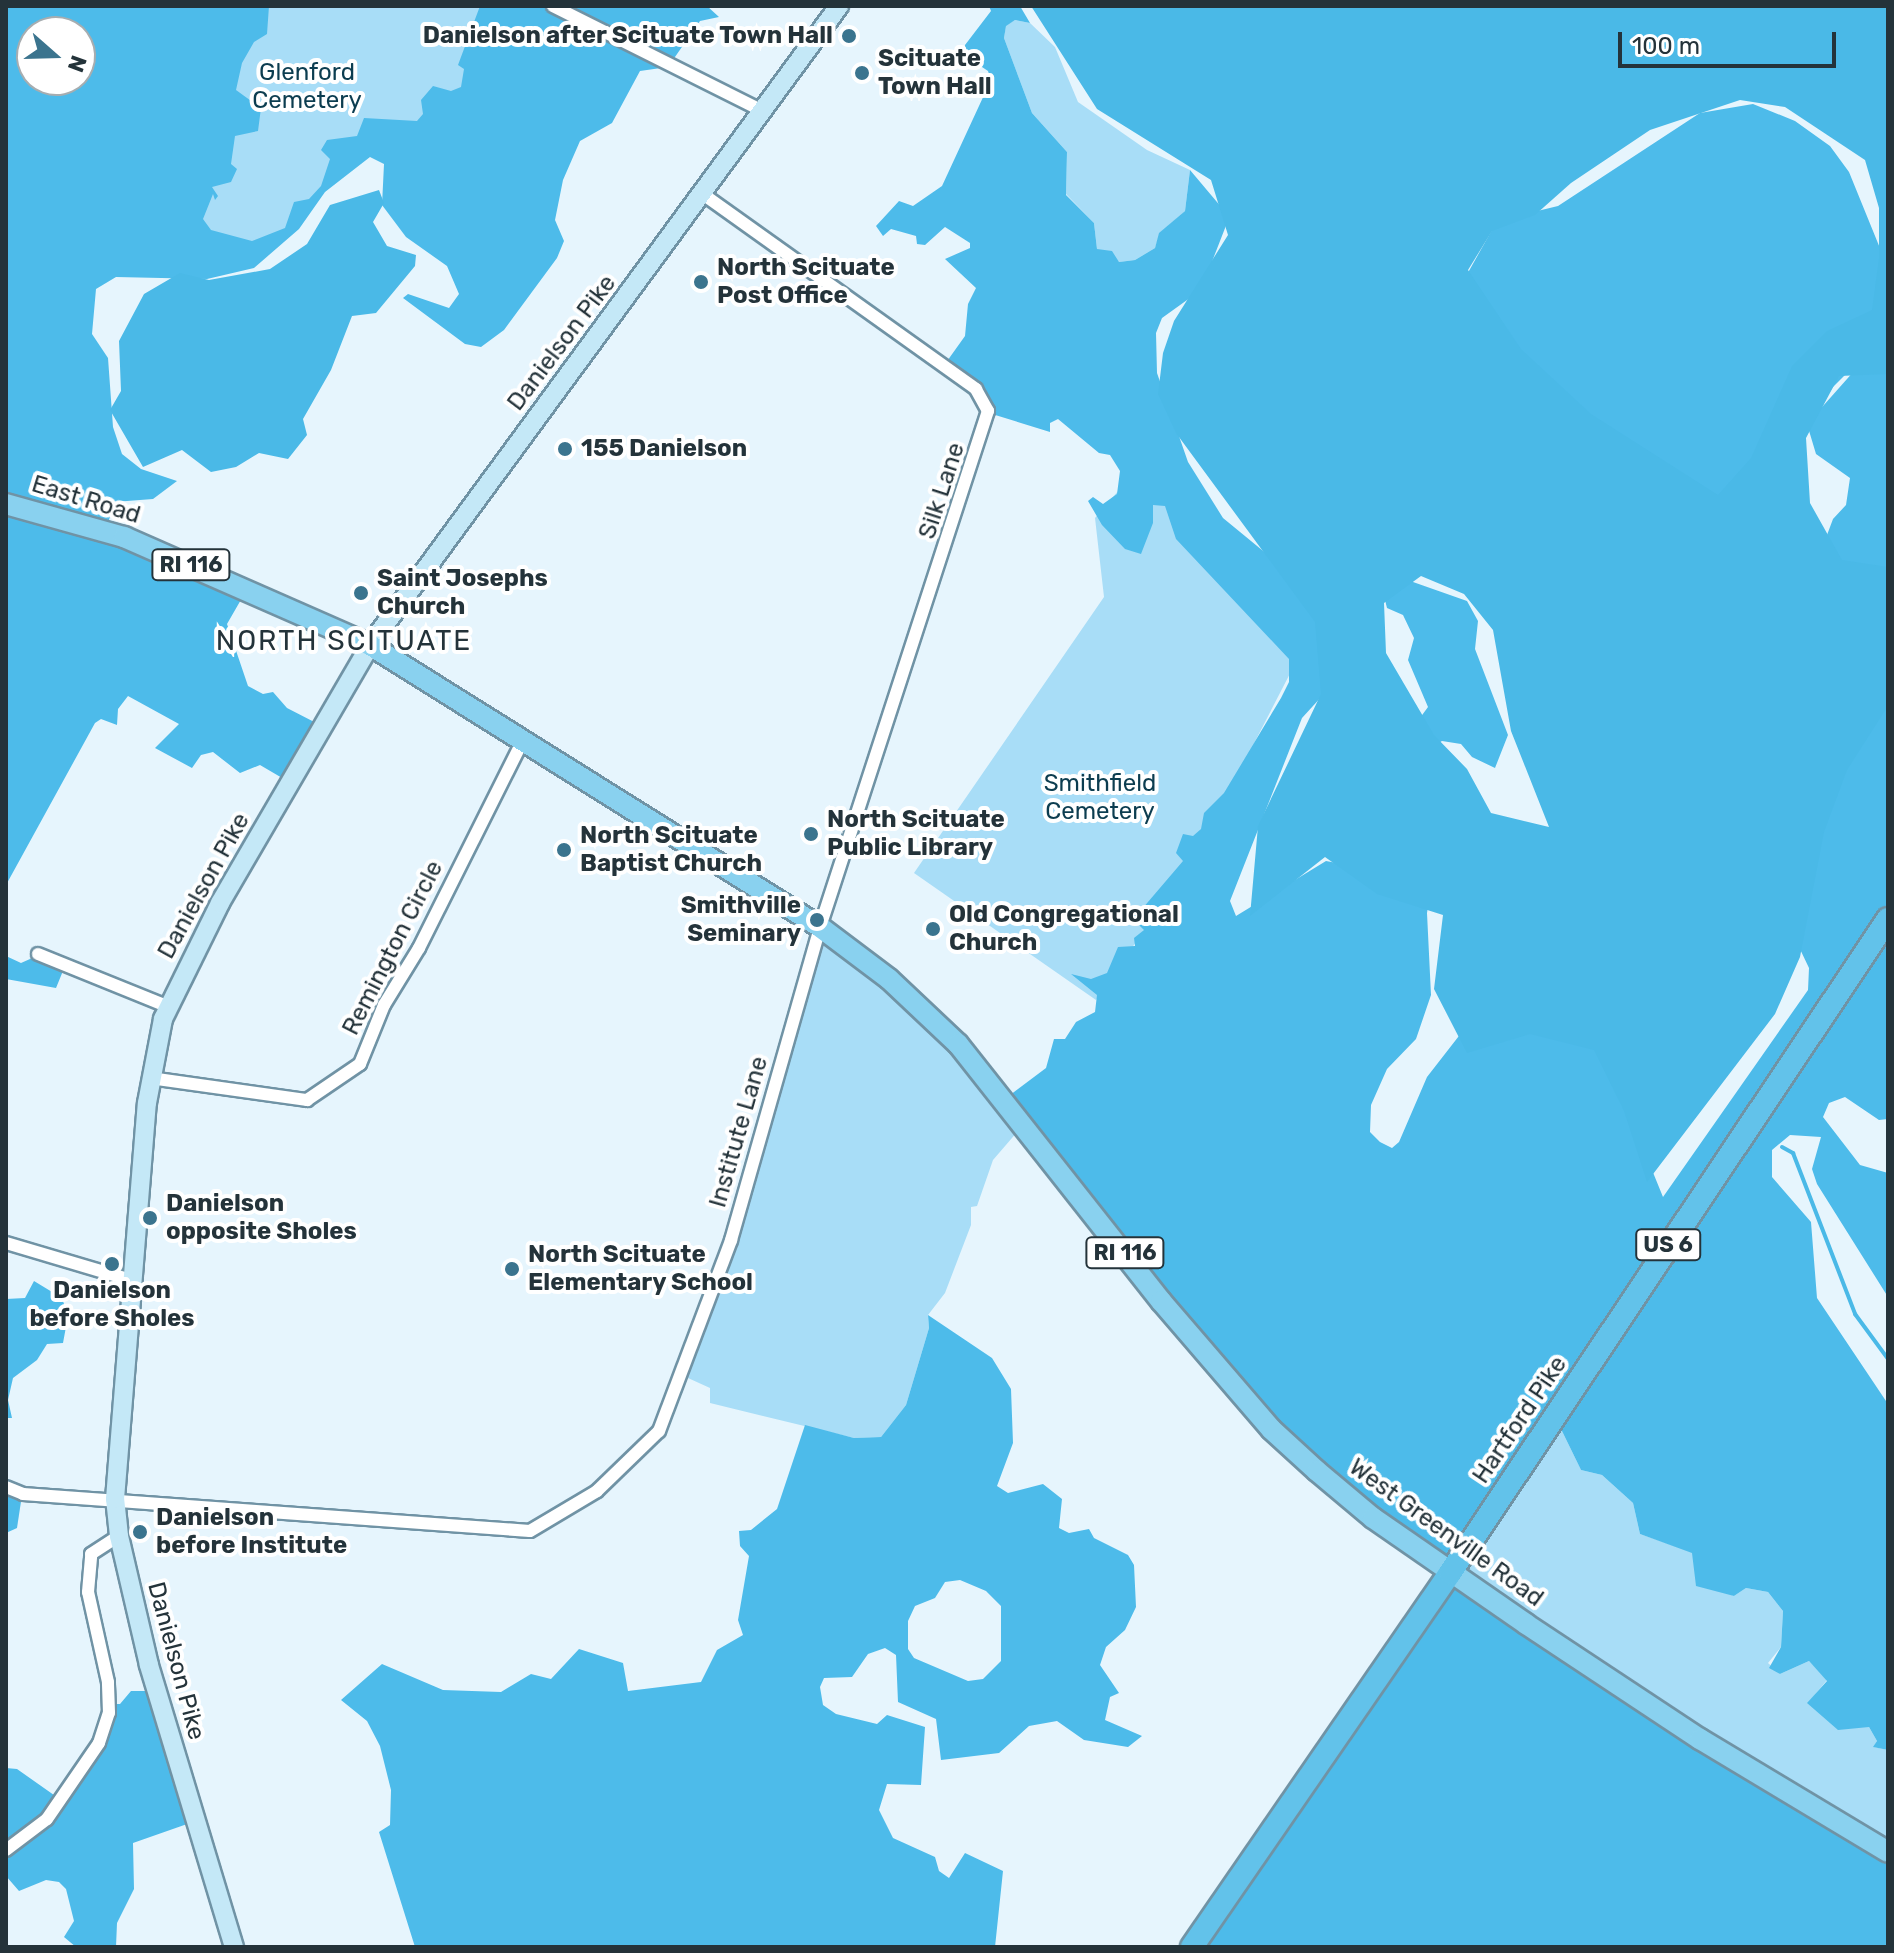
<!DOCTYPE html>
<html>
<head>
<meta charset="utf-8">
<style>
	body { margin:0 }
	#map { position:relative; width:1894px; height:1953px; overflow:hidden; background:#e6f5fd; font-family:Rubik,sans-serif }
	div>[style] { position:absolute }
	.green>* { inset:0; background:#a8ddf7 }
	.forest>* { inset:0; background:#4dbbea }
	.water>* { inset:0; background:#4ab9e7 }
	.stream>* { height:4px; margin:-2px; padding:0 2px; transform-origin:2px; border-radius:2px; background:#4ab9e7 }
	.roads { filter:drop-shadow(2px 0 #7093a5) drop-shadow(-2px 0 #7093a5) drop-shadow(0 2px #7093a5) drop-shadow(0 -2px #7093a5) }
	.minor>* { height:12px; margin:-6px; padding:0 6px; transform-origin:6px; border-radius:6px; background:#fff }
	.secondary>* { height:18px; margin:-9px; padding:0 9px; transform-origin:9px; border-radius:9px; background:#c4e8f7 }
	.primary>* { height:20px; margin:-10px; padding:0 10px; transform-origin:10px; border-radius:10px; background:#89d1ef }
	.trunk>* { height:22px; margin:-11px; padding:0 11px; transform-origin:11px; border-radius:11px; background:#62c2ea }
	.dots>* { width:22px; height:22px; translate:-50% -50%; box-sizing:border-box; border:4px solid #fff; border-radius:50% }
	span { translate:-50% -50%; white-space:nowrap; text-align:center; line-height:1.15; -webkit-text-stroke:8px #fff; paint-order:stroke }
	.shield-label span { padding:2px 6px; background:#fff; border:2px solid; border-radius:6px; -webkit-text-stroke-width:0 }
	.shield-label { font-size:22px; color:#24333a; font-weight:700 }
	.poi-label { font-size:24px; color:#24333a; font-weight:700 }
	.right { translate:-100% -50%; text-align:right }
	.left { translate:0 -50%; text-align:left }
	.park-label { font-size:24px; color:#0c3d50 }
	.street-label { font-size:24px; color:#24333a }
	.quarter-label { font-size:28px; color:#24333a; letter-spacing:2px }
	.frame { position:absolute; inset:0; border:8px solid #24333a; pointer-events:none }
	.north { position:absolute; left:16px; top:16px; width:80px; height:80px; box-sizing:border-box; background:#fff; border:2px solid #a7adb0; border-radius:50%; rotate:110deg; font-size:22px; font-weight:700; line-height:32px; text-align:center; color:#24333a }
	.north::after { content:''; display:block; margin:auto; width:28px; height:36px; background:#3b748e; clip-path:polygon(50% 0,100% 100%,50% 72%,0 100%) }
	.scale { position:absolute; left:1618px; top:32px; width:218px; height:36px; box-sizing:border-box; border:4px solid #24333a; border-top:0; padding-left:10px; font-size:24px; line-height:28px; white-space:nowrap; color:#24333a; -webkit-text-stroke:6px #fff; paint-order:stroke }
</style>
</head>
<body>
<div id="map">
	<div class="green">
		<div style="clip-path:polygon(246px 6px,483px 6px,464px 138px,377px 127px,272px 243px,186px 235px)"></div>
		<div style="clip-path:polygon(1015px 20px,1030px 23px,1055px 47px,1078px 102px,1147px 150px,1190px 170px,1185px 211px,1160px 233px,1155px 248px,1135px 260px,1119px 262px,1097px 249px,1094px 223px,1066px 194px,1067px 152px,1032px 113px,1004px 38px,1006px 25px)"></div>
		<div style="clip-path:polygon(1137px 469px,1297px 660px,1198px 852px,1096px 1000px,914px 873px,1104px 597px,1095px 518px)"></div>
		<div style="clip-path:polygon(821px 930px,893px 982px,1024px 1124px,993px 1160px,977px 1206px,971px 1207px,971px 1225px,945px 1293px,928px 1315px,929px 1328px,906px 1405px,881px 1437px,854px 1438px,710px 1403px,710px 1388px,677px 1373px,733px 1212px)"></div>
		<div style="clip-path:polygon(1561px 1429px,1581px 1470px,1602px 1475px,1633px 1503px,1640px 1534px,1692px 1552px,1720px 1590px,1734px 1596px,1746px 1588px,1768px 1592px,1783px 1611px,1781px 1647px,1768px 1663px,1780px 1674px,1809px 1661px,1827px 1680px,1808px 1703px,1869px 1727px,1877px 1741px,1874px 1747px,1888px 1750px,1888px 1853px,1448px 1567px,1539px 1435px)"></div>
	</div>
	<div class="forest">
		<div style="clip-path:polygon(evenodd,6px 6px,269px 6px,267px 34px,254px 42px,242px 63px,236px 90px,261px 108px,258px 131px,235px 136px,231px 164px,237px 169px,231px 182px,212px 187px,218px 196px,215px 200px,213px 194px,203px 219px,211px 230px,252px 241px,285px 228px,294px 202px,309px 199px,321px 186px,330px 159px,321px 150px,327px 140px,357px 136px,364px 118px,417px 121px,423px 114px,421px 100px,433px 86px,451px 91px,461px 87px,464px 69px,458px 65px,480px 6px,707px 6px,719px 17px,700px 21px,668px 67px,640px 71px,612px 123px,580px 141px,563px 180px,555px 220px,564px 241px,557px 258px,504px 330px,481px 347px,465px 344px,403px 298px,408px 294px,449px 308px,459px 294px,447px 266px,406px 237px,382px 205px,384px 164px,370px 157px,325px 192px,299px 229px,254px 268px,207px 279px,116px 277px,96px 289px,92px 334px,108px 358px,113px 427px,122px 454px,141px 469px,177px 481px,153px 499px,114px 502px,106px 531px,246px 591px,227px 624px,248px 686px,263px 694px,273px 692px,287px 708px,322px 726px,289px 782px,260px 765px,240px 773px,213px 752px,201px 755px,192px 768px,155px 748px,179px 724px,128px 696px,118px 709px,117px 725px,101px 719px,95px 723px,6px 885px,6px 6px,32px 32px,80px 32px,80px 80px,32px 80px,32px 32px)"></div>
		<div style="clip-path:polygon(989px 6px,1020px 6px,1030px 23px,1015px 20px,1006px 26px,1004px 38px,1032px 113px,1067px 152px,1066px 195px,1094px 223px,1097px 249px,1112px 251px,1119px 262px,1135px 260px,1155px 248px,1159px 233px,1185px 211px,1190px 170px,1222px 208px,1227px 223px,1201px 290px,1162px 318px,1156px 333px,1157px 373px,1188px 462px,1223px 518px,1295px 577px,1318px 626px,1323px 695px,1302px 718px,1230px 901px,1236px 916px,1326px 861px,1432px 881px,1427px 913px,1431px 995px,1416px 1039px,1387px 1069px,1371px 1105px,1370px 1132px,1380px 1142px,1392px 1148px,1399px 1142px,1427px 1077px,1462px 1032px,1584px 1003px,1663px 1197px,1808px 990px,1809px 968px,1778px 903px,1888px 673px,1888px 1119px,1879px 1120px,1845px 1097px,1829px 1103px,1823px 1117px,1860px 1165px,1888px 1173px,1888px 1297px,1817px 1184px,1812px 1169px,1821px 1137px,1790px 1135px,1772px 1150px,1772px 1177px,1811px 1222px,1817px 1298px,1888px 1404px,1888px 1750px,1873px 1747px,1877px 1741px,1869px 1727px,1838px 1730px,1807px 1703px,1827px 1681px,1809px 1661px,1780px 1674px,1769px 1668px,1781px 1647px,1783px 1611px,1768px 1592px,1746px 1588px,1734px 1596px,1696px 1586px,1692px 1553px,1640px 1534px,1633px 1503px,1602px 1475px,1581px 1470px,1561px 1429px,1539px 1435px,1448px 1568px,1888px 1853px,1888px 1947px,1184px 1947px,1445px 1571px,1277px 1436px,1006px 1098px,1046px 1068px,1054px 1039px,1065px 1039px,1076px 1022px,1095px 1012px,1097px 995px,1071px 974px,1091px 979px,1107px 973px,1118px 947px,1135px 946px,1134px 938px,1144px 930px,1139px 925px,1142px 909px,1183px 861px,1176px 853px,1183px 834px,1193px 836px,1201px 829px,1204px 813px,1224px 793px,1281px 698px,1289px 682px,1289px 659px,1176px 539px,1165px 506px,1153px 505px,1153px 523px,1141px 554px,1125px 549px,1102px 525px,1088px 501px,1093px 497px,1103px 504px,1117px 494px,1120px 471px,1110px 455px,1099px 453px,1058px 419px,1050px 423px,1050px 432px,992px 414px,945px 364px,965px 336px,968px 304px,976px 288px,945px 259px,970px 248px,970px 243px,945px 227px,925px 245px,917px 244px,916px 236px,891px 229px,883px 236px,876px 226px,899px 201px,913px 206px,942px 186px,991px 80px,988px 71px,964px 55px,965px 45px,991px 11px)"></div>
		<div style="clip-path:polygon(1753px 104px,1795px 121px,1830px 146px,1849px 172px,1884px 258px,1885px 304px,1858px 362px,1833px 387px,1742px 521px,1573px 420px,1465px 278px,1497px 221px,1558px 206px,1700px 113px)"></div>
		<div style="clip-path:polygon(1888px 366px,1888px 624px,1818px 559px,1833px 519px,1846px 505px,1850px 478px,1816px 454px,1807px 424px,1855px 370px)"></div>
		<div style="clip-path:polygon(1396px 576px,1467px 601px,1478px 621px,1475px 649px,1508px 735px,1495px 768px,1472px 757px,1461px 744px,1442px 741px,1433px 746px,1417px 722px,1428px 707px,1408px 660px,1414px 638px,1403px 615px,1387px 608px,1384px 596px)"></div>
		<div style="clip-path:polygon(39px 955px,65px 966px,56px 988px,6px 979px,6px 956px,21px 963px)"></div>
		<div style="clip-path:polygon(34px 1281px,62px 1298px,68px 1316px,63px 1343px,47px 1344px,37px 1360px,13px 1378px,8px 1400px,12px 1418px,6px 1418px,6px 1299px,25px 1298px)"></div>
		<div style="clip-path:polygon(evenodd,928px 1315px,992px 1358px,1011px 1389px,1013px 1443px,997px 1486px,1008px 1493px,1043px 1484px,1062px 1499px,1059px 1528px,1069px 1533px,1089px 1529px,1094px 1538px,1128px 1555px,1134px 1565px,1136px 1607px,1125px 1630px,1106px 1647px,1100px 1665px,1119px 1693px,1110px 1697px,1105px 1720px,1142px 1736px,1128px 1747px,1084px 1740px,1057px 1721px,1029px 1726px,999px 1753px,941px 1760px,936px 1719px,898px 1702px,896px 1655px,885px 1648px,868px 1654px,852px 1677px,824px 1678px,820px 1687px,823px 1705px,836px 1714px,877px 1724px,887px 1715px,925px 1727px,921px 1785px,887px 1784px,879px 1810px,893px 1838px,935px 1857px,939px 1871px,949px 1878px,965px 1853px,1003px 1871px,995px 1947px,415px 1947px,379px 1832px,390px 1825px,391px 1790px,380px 1746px,367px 1721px,341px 1700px,382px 1664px,443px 1690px,501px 1692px,531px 1674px,551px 1679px,579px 1649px,623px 1663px,628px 1691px,701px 1682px,717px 1650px,743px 1635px,738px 1620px,749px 1556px,740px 1546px,739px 1531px,751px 1530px,777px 1509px,805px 1425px,854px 1438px,881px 1437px,906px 1405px,929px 1328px,928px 1315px,960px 1580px,986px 1591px,1001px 1606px,1001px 1661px,983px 1679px,968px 1681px,914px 1658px,908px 1649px,908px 1621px,915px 1606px,935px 1598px,945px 1582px,960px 1580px)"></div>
		<div style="clip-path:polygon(6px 1487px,22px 1495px,17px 1528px,6px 1533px)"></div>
		<div style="clip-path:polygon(131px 1691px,150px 1691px,190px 1823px,133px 1843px,134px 1889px,117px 1923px,116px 1947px,76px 1947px,64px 1937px,74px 1921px,66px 1889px,59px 1882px,46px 1880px,19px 1891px,6px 1876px,6px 1768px,17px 1769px,61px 1800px,71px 1792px,112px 1704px,120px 1704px)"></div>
	</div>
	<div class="water">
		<div style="clip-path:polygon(evenodd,1031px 6px,1888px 6px,1888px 374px,1839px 376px,1806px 438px,1810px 503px,1842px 560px,1888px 567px,1888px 706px,1847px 770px,1824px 832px,1800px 957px,1775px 1014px,1647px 1182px,1624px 1111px,1594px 1050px,1530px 1034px,1467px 1053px,1434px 989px,1443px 915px,1377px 894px,1325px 857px,1250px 916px,1258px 826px,1321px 694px,1315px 622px,1176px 433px,1158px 394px,1163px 353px,1174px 321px,1228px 235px,1211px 180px,1097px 109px,1031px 6px,1740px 100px,1785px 107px,1865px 160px,1879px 208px,1879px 258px,1872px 310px,1827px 331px,1792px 366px,1751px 458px,1718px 495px,1591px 414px,1521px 349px,1468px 270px,1492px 231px,1535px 215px,1571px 183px,1650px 130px,1740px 100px,1031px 6px,1421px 576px,1464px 594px,1493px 630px,1511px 731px,1549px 827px,1491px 813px,1467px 769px,1434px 735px,1386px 653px,1384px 603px,1421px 576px)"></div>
		<div style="clip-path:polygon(379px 190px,384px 203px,373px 222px,387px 246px,416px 255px,415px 266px,376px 313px,352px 316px,331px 370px,303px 419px,307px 435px,288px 459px,259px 453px,236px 467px,211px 472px,182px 450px,143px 467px,110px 410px,121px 391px,119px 341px,144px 294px,180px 273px,209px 280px,270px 269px,307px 244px,330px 205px)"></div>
	</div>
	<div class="stream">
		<div style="left:1782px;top:1147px;width:13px;rotate:29deg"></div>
		<div style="left:1793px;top:1153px;width:173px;rotate:68.9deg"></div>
		<div style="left:1855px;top:1314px;width:56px;rotate:53.7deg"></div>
	</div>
	<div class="roads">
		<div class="minor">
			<div style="left:553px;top:6px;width:235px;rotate:26.6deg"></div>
			<div style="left:38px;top:954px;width:141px;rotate:22deg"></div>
			<div style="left:150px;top:1078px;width:159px;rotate:8deg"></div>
			<div style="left:307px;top:1100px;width:64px;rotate:-34.2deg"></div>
			<div style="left:360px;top:1064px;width:64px;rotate:-67.9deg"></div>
			<div style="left:384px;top:1005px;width:67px;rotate:-58.4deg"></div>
			<div style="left:419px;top:948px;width:233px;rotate:-63.4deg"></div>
			<div style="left:6px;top:1243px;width:130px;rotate:16.5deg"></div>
			<div style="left:6px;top:1487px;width:18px;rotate:22deg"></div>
			<div style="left:23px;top:1494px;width:508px;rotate:4.17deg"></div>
			<div style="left:530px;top:1531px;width:78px;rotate:-30.8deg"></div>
			<div style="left:597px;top:1491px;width:86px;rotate:-44.1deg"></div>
			<div style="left:659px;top:1431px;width:204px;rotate:-69.3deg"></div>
			<div style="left:731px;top:1240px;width:325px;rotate:-74.1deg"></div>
			<div style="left:820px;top:927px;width:543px;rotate:-71.97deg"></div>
			<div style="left:988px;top:411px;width:25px;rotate:-119deg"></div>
			<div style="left:976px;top:389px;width:335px;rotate:-144.5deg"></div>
			<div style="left:6px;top:1850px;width:51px;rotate:-37.1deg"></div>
			<div style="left:47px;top:1819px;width:92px;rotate:-55.6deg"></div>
			<div style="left:99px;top:1743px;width:32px;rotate:-72deg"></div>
			<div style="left:109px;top:1713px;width:31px;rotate:-92deg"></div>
			<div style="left:108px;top:1682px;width:92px;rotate:-102.5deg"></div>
			<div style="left:88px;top:1592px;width:38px;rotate:-85deg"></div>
			<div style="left:91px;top:1554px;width:33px;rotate:-33deg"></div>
		</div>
		<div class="secondary">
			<div style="left:234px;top:1947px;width:295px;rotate:-106.8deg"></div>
			<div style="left:149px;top:1665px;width:132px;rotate:-103.1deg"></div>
			<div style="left:119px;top:1536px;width:37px;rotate:-96deg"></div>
			<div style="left:115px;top:1499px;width:397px;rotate:-85.4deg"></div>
			<div style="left:147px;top:1103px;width:86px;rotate:-79.2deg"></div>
			<div style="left:163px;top:1019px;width:129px;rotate:-63.8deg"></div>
			<div style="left:220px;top:903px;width:298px;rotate:-59.8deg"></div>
			<div style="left:370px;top:645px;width:793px;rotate:-53.72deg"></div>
		</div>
		<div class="primary">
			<div style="left:6px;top:504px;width:123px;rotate:15.6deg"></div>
			<div style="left:124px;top:537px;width:269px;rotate:23.7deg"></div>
			<div style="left:370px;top:645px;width:531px;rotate:32.07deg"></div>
			<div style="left:820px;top:927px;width:86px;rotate:37deg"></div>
			<div style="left:889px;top:979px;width:95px;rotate:43.3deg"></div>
			<div style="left:958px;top:1044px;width:328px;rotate:51.7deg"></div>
			<div style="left:1161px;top:1301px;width:169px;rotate:49.3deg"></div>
			<div style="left:1271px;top:1429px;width:62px;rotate:42.4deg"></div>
			<div style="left:1317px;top:1471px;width:73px;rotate:40deg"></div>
			<div style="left:1373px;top:1518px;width:186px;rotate:34.7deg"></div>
			<div style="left:1526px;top:1624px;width:209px;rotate:33.5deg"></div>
			<div style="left:1700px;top:1739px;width:219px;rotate:31deg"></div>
		</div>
		<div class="trunk">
			<div style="left:1192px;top:1947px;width:454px;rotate:-55.4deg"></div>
			<div style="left:1450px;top:1573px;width:787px;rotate:-56.19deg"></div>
		</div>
	</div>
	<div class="dots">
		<div style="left:849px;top:36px;background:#3b748e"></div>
		<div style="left:862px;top:73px;background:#3b748e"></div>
		<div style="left:701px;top:282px;background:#3b748e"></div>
		<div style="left:565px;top:449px;background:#3b748e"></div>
		<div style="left:361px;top:593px;background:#3b748e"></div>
		<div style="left:811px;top:834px;background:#3b748e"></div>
		<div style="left:564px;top:850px;background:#3b748e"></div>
		<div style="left:817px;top:920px;background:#3b748e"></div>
		<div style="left:933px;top:929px;background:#3b748e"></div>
		<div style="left:150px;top:1218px;background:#3b748e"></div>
		<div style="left:112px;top:1264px;background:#3b748e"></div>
		<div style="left:512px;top:1269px;background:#3b748e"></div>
		<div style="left:140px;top:1532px;background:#3b748e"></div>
	</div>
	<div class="shield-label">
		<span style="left:191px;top:565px">RI 116</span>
		<span style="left:1668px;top:1245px">US 6</span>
		<span style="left:1125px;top:1253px">RI 116</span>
	</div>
	<div class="poi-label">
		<span class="right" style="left:833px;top:36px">Danielson after Scituate Town Hall</span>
		<span class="left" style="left:878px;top:73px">Scituate<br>Town Hall</span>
		<span class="left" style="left:717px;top:282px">North Scituate<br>Post Office</span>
		<span class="left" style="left:581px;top:449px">155 Danielson</span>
		<span class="left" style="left:377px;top:593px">Saint Josephs<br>Church</span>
		<span class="left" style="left:827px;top:834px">North Scituate<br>Public Library</span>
		<span class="left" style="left:580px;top:850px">North Scituate<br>Baptist Church</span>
		<span class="right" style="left:801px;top:920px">Smithville<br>Seminary</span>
		<span class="left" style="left:949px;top:929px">Old Congregational<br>Church</span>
		<span class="left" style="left:166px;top:1218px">Danielson<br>opposite Sholes</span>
		<span class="left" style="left:528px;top:1269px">North Scituate<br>Elementary School</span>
		<span style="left:112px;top:1305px">Danielson<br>before Sholes</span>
		<span class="left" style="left:156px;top:1532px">Danielson<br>before Institute</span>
	</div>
	<div class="park-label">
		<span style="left:307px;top:87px">Glenford<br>Cemetery</span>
		<span style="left:1100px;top:798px">Smithfield<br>Cemetery</span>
	</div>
	<div class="street-label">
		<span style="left:562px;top:343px;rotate:-53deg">Danielson Pike</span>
		<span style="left:942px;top:491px;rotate:-72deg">Silk Lane</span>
		<span style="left:86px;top:500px;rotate:17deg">East Road</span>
		<span style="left:204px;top:886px;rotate:-61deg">Danielson Pike</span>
		<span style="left:393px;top:948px;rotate:-63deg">Remington Circle</span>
		<span style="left:739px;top:1132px;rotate:-74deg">Institute Lane</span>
		<span style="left:1520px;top:1420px;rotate:-56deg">Hartford Pike</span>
		<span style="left:1446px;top:1533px;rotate:36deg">West Greenville Road</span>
		<span style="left:176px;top:1661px;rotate:75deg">Danielson Pike</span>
	</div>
	<div class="quarter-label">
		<span style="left:344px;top:641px">NORTH SCITUATE</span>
	</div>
	<div class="frame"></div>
	<div class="north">N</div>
	<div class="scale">100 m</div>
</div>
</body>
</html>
